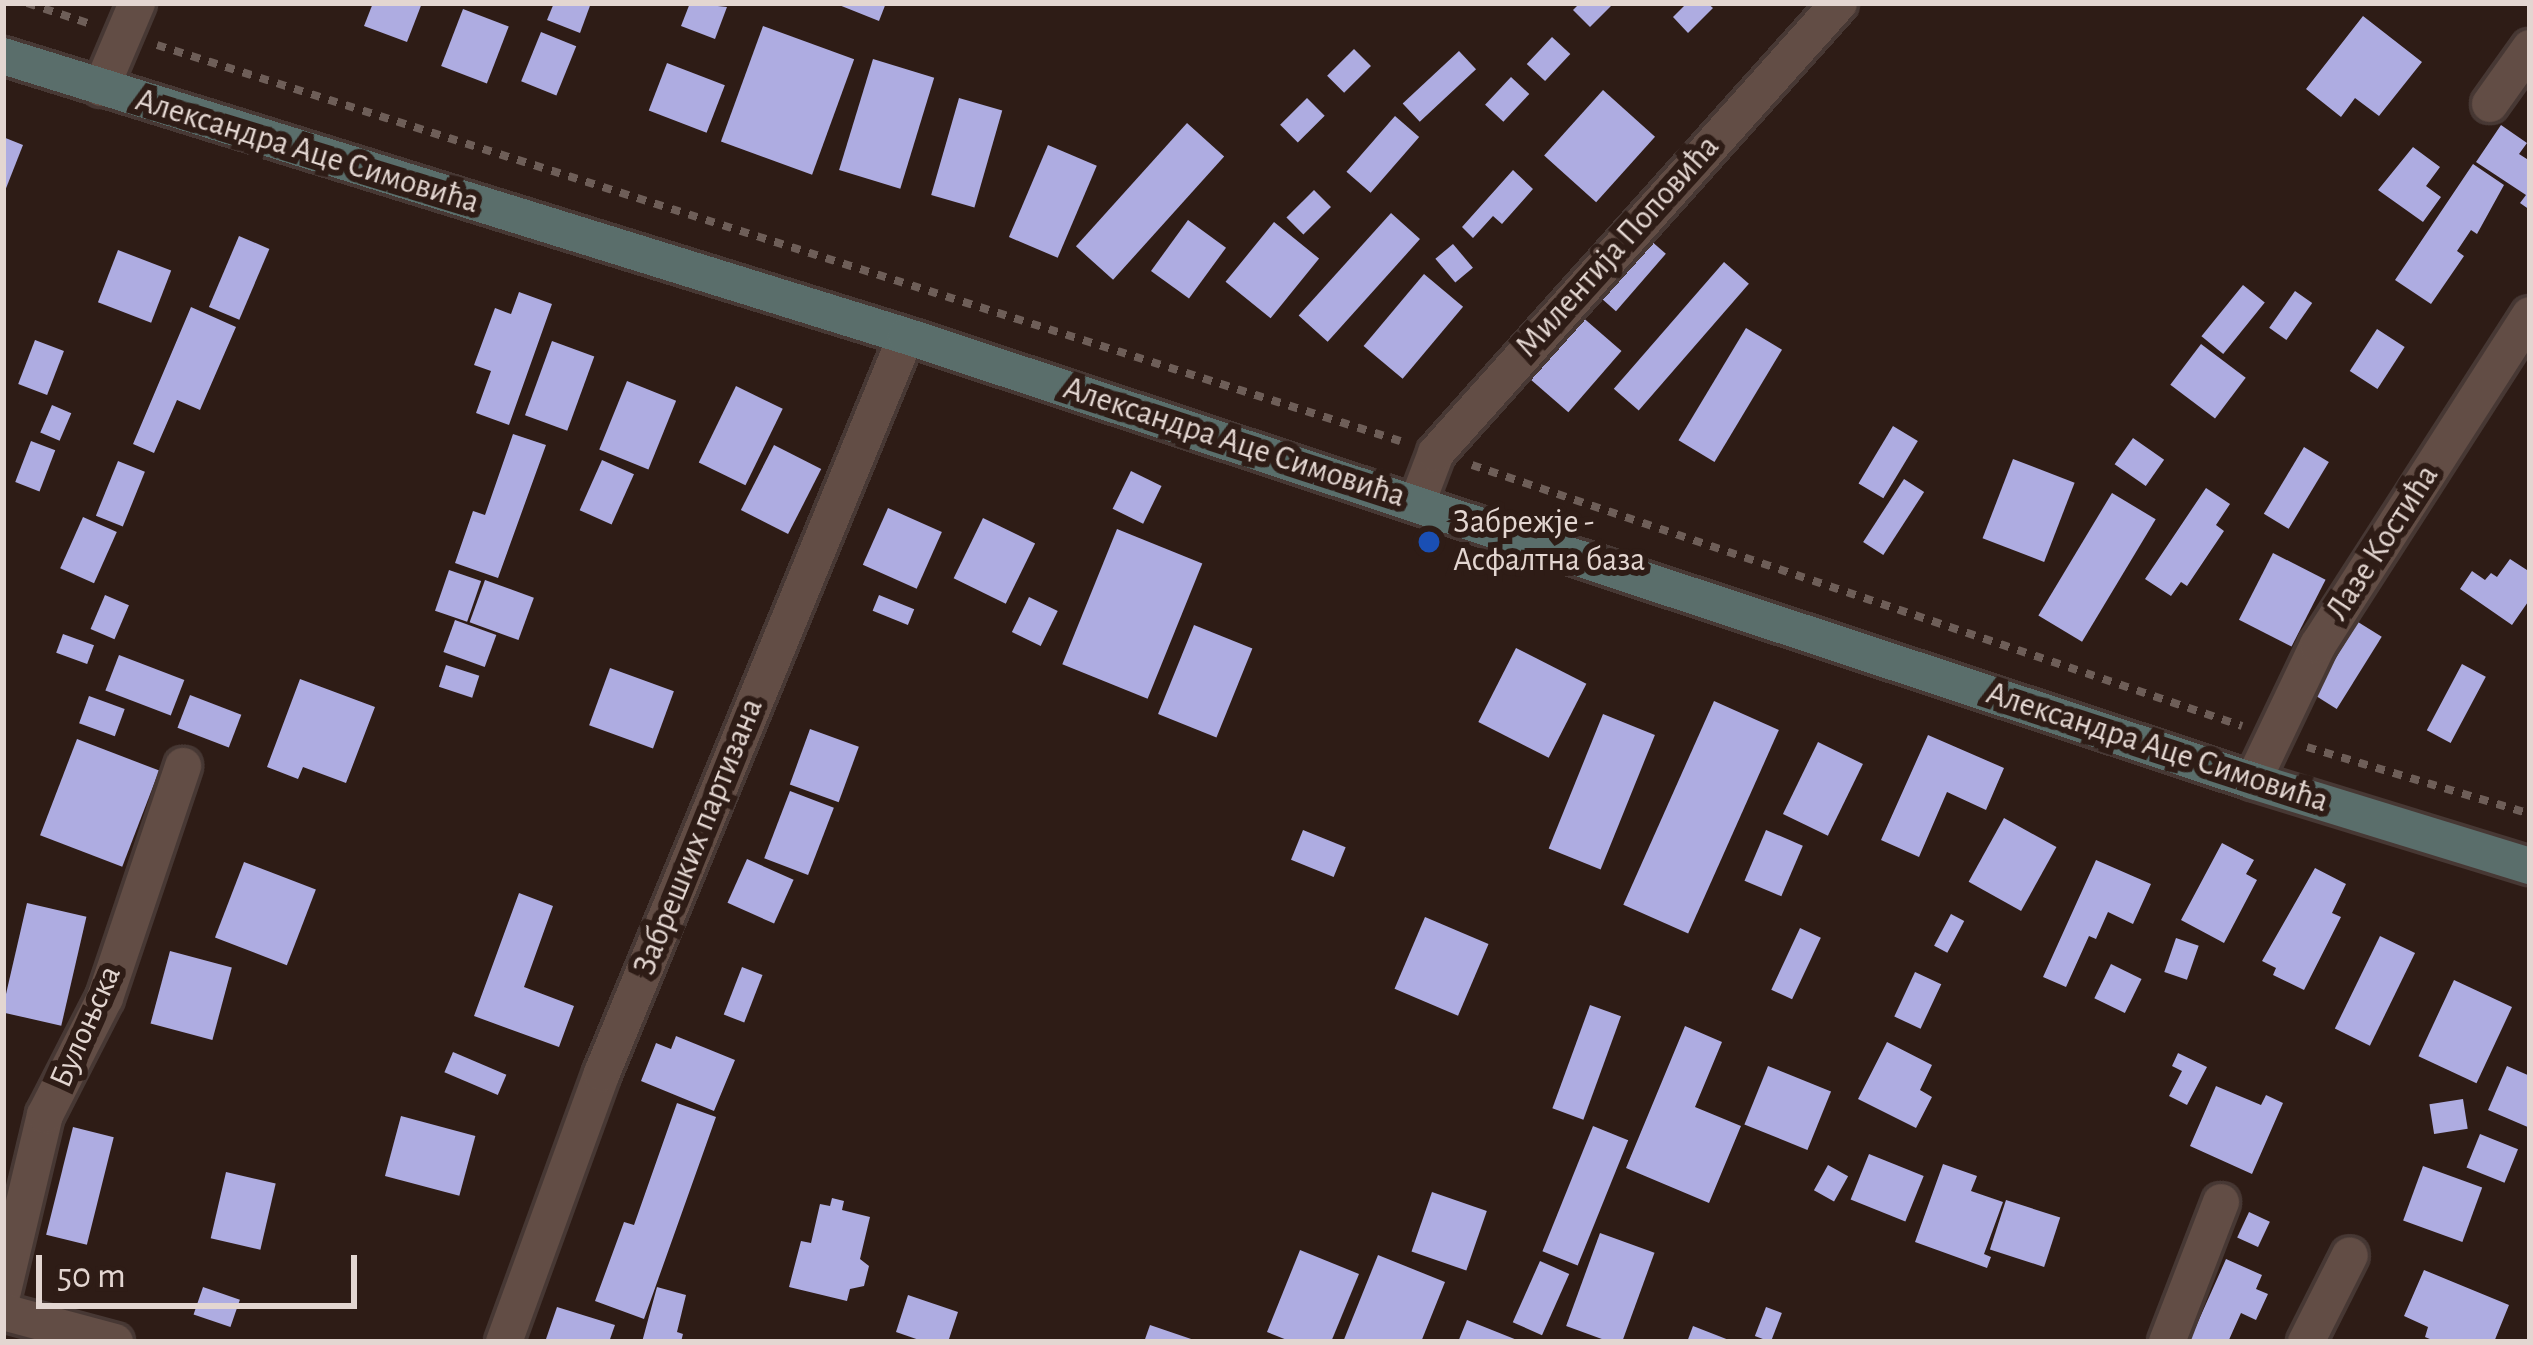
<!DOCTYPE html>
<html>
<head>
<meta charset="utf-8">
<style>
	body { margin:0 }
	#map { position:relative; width:2533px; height:1345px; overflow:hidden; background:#2e1c16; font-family:"Alegreya Sans",sans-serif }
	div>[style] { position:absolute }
	.building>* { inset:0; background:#aeace1; transform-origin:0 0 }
	.path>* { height:8px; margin-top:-4px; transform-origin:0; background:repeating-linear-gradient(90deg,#6e5e58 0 9px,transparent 0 18px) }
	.roads { filter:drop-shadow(3px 0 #473834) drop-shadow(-3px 0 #473834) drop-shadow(0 3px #473834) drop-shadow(0 -3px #473834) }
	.street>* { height:36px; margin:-18px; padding:0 18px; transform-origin:18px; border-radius:18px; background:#624d45 }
	.secondary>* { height:36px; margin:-18px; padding:0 18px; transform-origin:18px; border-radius:18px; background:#5a6e6b }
	.dots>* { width:33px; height:33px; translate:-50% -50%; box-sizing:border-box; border:6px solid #2e1c16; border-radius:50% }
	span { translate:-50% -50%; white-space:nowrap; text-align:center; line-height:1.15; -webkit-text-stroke:12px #2e1c16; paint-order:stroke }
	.street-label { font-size:33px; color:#e3d6d1 }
	.poi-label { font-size:33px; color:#e3d6d1 }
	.left { translate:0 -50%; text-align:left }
	.frame { position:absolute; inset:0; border:6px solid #e3d6d1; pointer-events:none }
	.scale { position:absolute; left:36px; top:1255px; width:321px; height:54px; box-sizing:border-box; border:6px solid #e3d6d1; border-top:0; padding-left:15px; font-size:36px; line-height:42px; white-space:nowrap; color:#e3d6d1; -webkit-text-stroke:9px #2e1c16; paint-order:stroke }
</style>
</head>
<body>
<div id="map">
	<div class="building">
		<div style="clip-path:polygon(373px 3px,422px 3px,407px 42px,364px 26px)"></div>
		<div style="clip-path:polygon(554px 3px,591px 3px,580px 33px,547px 20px)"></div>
		<div style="clip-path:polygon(690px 3px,727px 7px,715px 39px,681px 26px)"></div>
		<div style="clip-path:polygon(834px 3px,886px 3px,879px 21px)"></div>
		<div style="clip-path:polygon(1580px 3px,1614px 3px,1590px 27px,1573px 10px)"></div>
		<div style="clip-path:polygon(1687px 3px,1707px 3px,1713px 8px,1688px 33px,1673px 17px)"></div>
		<div style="left:463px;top:9px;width:49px;height:61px;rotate:21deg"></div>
		<div style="clip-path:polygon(2363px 16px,2422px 62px,2379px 116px,2355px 98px,2341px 117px,2306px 89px)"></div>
		<div style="left:763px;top:26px;width:97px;height:123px;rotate:20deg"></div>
		<div style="left:541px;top:32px;width:38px;height:53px;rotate:22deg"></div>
		<div style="left:1552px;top:37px;width:25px;height:37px;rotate:43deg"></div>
		<div style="left:1354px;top:49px;width:24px;height:38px;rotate:45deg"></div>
		<div style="left:1459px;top:51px;width:25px;height:77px;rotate:47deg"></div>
		<div style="left:873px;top:59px;width:64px;height:116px;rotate:17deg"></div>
		<div style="left:667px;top:63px;width:62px;height:51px;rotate:21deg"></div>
		<div style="left:1511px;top:77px;width:25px;height:38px;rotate:43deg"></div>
		<div style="left:1603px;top:90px;width:70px;height:88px;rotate:42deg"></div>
		<div style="left:959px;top:98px;width:45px;height:101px;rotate:16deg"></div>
		<div style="left:1307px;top:98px;width:25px;height:38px;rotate:45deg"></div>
		<div style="left:1395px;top:116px;width:32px;height:74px;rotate:41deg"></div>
		<div style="left:1187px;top:123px;width:50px;height:166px;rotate:42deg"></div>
		<div style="clip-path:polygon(2501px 125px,2527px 143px,2519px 154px,2530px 161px,2530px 210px,2520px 203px,2526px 195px,2476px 162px)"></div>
		<div style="clip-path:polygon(3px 137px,23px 145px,3px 196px)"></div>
		<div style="left:1048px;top:145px;width:53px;height:100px;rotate:23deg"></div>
		<div style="clip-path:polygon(2413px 147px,2440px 167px,2426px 186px,2441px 197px,2423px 222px,2378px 190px)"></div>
		<div style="clip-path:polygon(2473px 164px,2504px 185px,2477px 234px,2471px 230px,2457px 251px,2464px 256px,2431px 304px,2395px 280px)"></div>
		<div style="clip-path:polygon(1513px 170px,1533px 189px,1502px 224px,1493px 216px,1473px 238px,1462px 227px)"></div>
		<div style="left:1314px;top:190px;width:24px;height:39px;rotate:45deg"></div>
		<div style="left:1391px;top:213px;width:39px;height:138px;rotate:42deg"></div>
		<div style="left:1188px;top:220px;width:47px;height:63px;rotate:36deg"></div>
		<div style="left:1274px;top:222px;width:58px;height:77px;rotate:39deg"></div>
		<div style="left:239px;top:236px;width:33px;height:77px;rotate:23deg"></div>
		<div style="left:1650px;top:240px;width:21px;height:76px;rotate:41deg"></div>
		<div style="left:1453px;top:244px;width:31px;height:23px;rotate:50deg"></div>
		<div style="left:118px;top:250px;width:57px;height:56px;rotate:21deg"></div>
		<div style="left:1724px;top:262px;width:33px;height:168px;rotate:41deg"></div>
		<div style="left:1424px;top:274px;width:51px;height:94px;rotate:40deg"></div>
		<div style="left:2243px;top:285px;width:28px;height:66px;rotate:39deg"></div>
		<div style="left:2295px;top:291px;width:21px;height:45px;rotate:35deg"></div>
		<div style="clip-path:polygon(519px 292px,552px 304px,509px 425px,476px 413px,491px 371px,474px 365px,495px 308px,511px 314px)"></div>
		<div style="clip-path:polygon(191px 307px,236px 327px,200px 410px,177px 400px,154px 453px,133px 444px)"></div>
		<div style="left:1580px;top:315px;width:55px;height:81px;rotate:41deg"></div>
		<div style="left:1746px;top:328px;width:42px;height:131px;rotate:31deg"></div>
		<div style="left:2377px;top:329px;width:33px;height:50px;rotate:33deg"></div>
		<div style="left:35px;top:340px;width:31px;height:47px;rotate:21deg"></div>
		<div style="left:552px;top:341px;width:45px;height:79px;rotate:20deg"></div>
		<div style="left:2201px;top:344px;width:56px;height:51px;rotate:37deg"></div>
		<div style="left:627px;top:381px;width:53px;height:74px;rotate:22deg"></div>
		<div style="left:736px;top:386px;width:52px;height:85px;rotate:26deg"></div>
		<div style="left:52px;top:405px;width:21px;height:30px;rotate:23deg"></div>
		<div style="left:1893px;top:426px;width:29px;height:67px;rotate:31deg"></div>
		<div style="clip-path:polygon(513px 434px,546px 445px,498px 578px,455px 563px,473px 511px,485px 515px)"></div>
		<div style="left:2133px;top:438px;width:38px;height:32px;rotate:35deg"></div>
		<div style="left:31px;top:441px;width:26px;height:44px;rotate:21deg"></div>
		<div style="left:774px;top:445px;width:53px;height:73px;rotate:27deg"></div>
		<div style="left:2304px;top:447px;width:29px;height:78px;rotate:31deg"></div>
		<div style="left:2013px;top:459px;width:66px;height:85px;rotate:21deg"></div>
		<div style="left:602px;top:460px;width:35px;height:55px;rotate:24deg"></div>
		<div style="left:118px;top:461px;width:29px;height:59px;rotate:22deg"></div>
		<div style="left:1131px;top:471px;width:34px;height:42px;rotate:26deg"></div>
		<div style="left:1904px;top:479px;width:24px;height:75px;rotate:33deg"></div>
		<div style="clip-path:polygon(2206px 488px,2230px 504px,2216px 525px,2224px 531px,2187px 586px,2181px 582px,2171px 596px,2145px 579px)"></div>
		<div style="left:2112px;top:493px;width:51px;height:143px;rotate:31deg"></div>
		<div style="left:888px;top:508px;width:59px;height:62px;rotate:24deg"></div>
		<div style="left:83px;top:517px;width:37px;height:56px;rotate:24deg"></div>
		<div style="left:983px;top:518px;width:58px;height:67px;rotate:26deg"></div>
		<div style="left:1117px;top:529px;width:92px;height:146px;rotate:22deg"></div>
		<div style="left:2273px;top:553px;width:59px;height:75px;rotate:27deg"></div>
		<div style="clip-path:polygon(2510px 559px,2530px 572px,2530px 599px,2512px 625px,2460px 589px,2472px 571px,2485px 580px,2491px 573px,2497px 577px)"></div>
		<div style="left:449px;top:570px;width:34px;height:43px;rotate:19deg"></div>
		<div style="left:485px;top:580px;width:52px;height:45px;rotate:20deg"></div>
		<div style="left:105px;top:595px;width:26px;height:37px;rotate:23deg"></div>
		<div style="left:879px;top:595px;width:38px;height:17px;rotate:22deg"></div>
		<div style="left:1029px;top:597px;width:32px;height:39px;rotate:26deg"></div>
		<div style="left:455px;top:620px;width:44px;height:34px;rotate:20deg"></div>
		<div style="left:2358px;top:622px;width:28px;height:85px;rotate:32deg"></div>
		<div style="left:1194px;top:625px;width:63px;height:96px;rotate:22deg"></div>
		<div style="left:63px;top:634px;width:33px;height:20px;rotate:20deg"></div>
		<div style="left:1516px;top:648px;width:79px;height:83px;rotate:27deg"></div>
		<div style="left:119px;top:655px;width:70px;height:38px;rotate:21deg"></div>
		<div style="left:2462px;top:664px;width:27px;height:75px;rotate:28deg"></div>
		<div style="left:446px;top:665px;width:35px;height:23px;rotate:18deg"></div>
		<div style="left:610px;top:668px;width:68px;height:61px;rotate:20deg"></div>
		<div style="clip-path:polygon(300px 679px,375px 707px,346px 783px,303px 767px,298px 779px,267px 767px)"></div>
		<div style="left:190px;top:695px;width:55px;height:35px;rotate:21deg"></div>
		<div style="left:89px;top:696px;width:38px;height:29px;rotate:20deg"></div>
		<div style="left:1714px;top:701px;width:71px;height:223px;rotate:24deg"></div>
		<div style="left:1603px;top:714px;width:56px;height:145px;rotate:22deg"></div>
		<div style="left:810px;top:729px;width:52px;height:59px;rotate:20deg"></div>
		<div style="clip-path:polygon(1928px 735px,2004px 768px,1986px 810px,1947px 792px,1919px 857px,1881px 840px)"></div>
		<div style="left:77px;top:739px;width:88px;height:103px;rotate:21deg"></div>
		<div style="left:1818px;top:742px;width:50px;height:80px;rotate:26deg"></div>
		<div style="left:790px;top:791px;width:47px;height:72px;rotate:21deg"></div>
		<div style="left:2004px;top:818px;width:60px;height:73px;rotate:29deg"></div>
		<div style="left:1303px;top:830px;width:46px;height:32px;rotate:22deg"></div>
		<div style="left:1766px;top:830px;width:40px;height:55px;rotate:23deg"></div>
		<div style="clip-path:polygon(2222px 843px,2254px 860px,2246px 874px,2257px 880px,2224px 943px,2181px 920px)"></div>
		<div style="left:747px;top:859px;width:51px;height:48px;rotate:24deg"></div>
		<div style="clip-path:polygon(2096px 860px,2151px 884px,2133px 924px,2108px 912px,2096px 939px,2089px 936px,2066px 987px,2043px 977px)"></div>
		<div style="left:244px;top:862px;width:77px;height:81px;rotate:21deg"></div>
		<div style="clip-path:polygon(2315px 868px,2346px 884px,2332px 913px,2341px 917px,2304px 990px,2273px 975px,2276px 968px,2262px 961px)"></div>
		<div style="clip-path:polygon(519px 893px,553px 906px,524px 987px,574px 1006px,559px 1047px,474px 1016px)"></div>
		<div style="left:27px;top:903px;width:61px;height:112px;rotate:13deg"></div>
		<div style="left:1951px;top:914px;width:15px;height:36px;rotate:28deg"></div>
		<div style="left:1425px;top:917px;width:69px;height:78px;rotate:23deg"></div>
		<div style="left:1800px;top:928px;width:23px;height:68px;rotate:25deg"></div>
		<div style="left:2380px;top:936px;width:39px;height:103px;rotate:26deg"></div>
		<div style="left:2176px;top:938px;width:24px;height:36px;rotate:19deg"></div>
		<div style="left:170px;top:951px;width:64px;height:75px;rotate:15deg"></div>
		<div style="left:2111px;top:964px;width:34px;height:38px;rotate:26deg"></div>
		<div style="left:742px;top:967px;width:22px;height:51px;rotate:21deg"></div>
		<div style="left:1915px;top:972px;width:29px;height:49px;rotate:25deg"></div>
		<div style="left:2454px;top:980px;width:64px;height:84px;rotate:25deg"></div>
		<div style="left:1590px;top:1005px;width:33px;height:110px;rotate:20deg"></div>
		<div style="clip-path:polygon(1685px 1026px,1722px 1042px,1695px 1107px,1741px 1126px,1709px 1203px,1626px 1168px)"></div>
		<div style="clip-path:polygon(676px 1036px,735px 1060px,714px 1111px,641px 1081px,656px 1043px,671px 1049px)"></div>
		<div style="clip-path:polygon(1887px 1042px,1932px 1065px,1920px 1090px,1932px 1097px,1916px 1128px,1858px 1099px)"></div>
		<div style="left:453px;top:1052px;width:58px;height:22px;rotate:23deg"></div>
		<div style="clip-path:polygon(2178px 1053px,2207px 1067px,2187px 1105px,2169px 1096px,2182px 1071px,2172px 1066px)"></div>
		<div style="left:1768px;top:1066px;width:68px;height:63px;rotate:22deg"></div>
		<div style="clip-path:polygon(2507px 1066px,2530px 1076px,2530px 1128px,2488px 1110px)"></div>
		<div style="clip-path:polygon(2216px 1086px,2261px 1105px,2266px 1095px,2283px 1103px,2252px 1174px,2190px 1146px)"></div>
		<div style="left:2463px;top:1099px;width:30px;height:34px;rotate:81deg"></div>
		<div style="clip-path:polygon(677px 1103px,716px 1117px,644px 1319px,595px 1301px,624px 1222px,634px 1225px)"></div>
		<div style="left:401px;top:1116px;width:77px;height:62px;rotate:15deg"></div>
		<div style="left:1593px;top:1126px;width:38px;height:135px;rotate:22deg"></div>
		<div style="left:73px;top:1127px;width:42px;height:111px;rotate:14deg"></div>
		<div style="left:2480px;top:1134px;width:41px;height:36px;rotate:22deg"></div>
		<div style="left:1869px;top:1154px;width:59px;height:49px;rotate:22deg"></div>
		<div style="clip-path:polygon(1943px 1164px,1977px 1176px,1971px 1191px,2003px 1202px,1984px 1254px,1991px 1257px,1987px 1268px,1915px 1242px)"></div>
		<div style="left:1828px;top:1165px;width:23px;height:29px;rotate:29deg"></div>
		<div style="left:2423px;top:1166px;width:63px;height:58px;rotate:20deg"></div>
		<div style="left:226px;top:1172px;width:51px;height:68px;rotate:13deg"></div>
		<div style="left:1432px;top:1192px;width:58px;height:63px;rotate:19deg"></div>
		<div style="clip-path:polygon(832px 1198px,844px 1201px,842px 1210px,870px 1217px,860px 1259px,869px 1266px,864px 1286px,850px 1289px,847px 1301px,789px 1287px,801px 1241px,811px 1243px,820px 1204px,830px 1206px)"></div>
		<div style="left:2006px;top:1200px;width:57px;height:52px;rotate:18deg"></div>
		<div style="left:2249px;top:1212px;width:23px;height:28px;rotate:25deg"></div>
		<div style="left:1600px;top:1233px;width:58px;height:99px;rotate:20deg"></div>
		<div style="clip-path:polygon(1300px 1250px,1359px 1274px,1331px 1342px,1292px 1342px,1267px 1332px)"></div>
		<div style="clip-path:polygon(1378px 1255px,1445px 1282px,1421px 1342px,1343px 1342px)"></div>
		<div style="clip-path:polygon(2226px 1259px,2262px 1275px,2256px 1289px,2268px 1294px,2256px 1320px,2241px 1313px,2228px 1342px,2189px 1342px)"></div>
		<div style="left:1540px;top:1261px;width:32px;height:67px;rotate:24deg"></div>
		<div style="clip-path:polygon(2424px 1270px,2509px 1305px,2494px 1342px,2437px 1342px,2425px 1337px,2428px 1327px,2404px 1316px)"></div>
		<div style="left:203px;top:1287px;width:39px;height:29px;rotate:19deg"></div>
		<div style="clip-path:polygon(657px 1287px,686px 1295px,677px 1332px,683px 1334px,681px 1342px,642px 1342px)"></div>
		<div style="clip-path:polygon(908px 1295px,958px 1312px,948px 1342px,925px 1342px,896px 1332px)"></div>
		<div style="clip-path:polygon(557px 1307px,615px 1325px,609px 1342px,545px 1342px)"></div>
		<div style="left:1766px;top:1307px;width:17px;height:31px;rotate:21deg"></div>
		<div style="clip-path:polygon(1467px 1320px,1522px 1342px,1458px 1342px)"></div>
		<div style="clip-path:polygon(1150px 1325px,1197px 1341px,1197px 1342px,1144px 1342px)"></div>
		<div style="clip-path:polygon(1693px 1326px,1734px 1342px,1687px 1342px)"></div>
	</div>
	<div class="path">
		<div style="left:27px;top:3px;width:67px;rotate:18.2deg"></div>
		<div style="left:157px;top:45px;width:1305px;rotate:17.67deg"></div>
		<div style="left:1472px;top:465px;width:813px;rotate:18.72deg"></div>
		<div style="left:2307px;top:747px;width:233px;rotate:16.7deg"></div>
	</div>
	<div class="roads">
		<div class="street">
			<div style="left:101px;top:88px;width:92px;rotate:-67deg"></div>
			<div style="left:2490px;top:104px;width:69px;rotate:-54.5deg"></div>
			<div style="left:1417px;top:503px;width:53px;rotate:-69.2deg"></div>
			<div style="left:1436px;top:453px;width:604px;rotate:-48.15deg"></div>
			<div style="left:2253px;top:781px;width:151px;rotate:-64.5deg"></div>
			<div style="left:2318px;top:645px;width:392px;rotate:-57.3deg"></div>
			<div style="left:3px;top:1291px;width:181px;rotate:-76.6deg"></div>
			<div style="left:45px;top:1115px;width:131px;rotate:-62.9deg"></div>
			<div style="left:105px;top:998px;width:245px;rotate:-71.4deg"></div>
			<div style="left:3px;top:1312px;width:116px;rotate:15deg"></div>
			<div style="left:504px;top:1342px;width:286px;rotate:-70deg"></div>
			<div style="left:602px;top:1073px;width:797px;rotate:-67.58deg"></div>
			<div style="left:2167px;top:1342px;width:150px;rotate:-68.9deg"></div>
			<div style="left:2306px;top:1342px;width:97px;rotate:-63.2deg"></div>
		</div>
		<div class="secondary">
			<div style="left:3px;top:56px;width:945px;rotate:17.23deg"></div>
			<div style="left:906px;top:336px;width:1419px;rotate:18.28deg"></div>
			<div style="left:2253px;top:781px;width:290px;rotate:17.1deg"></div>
		</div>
	</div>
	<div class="dots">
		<div style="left:1429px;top:542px;background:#1a4fb4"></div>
	</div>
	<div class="street-label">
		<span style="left:307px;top:152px;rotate:17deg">Александра Аце Симовића</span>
		<span style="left:1618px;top:247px;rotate:-48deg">Милентија Поповића</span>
		<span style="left:1234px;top:443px;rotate:18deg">Александра Аце Симовића</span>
		<span style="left:2383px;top:543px;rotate:-57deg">Лазе Костића</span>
		<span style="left:2157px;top:748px;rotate:18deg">Александра Аце Симовића</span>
		<span style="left:699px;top:837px;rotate:-68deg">Забрешких партизана</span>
		<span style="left:86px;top:1027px;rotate:-66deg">Булоњска</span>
	</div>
	<div class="poi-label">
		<span class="left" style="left:1453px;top:542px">Забрежје -<br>Асфалтна база</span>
	</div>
	<div class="frame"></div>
	<div class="scale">50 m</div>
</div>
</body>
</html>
